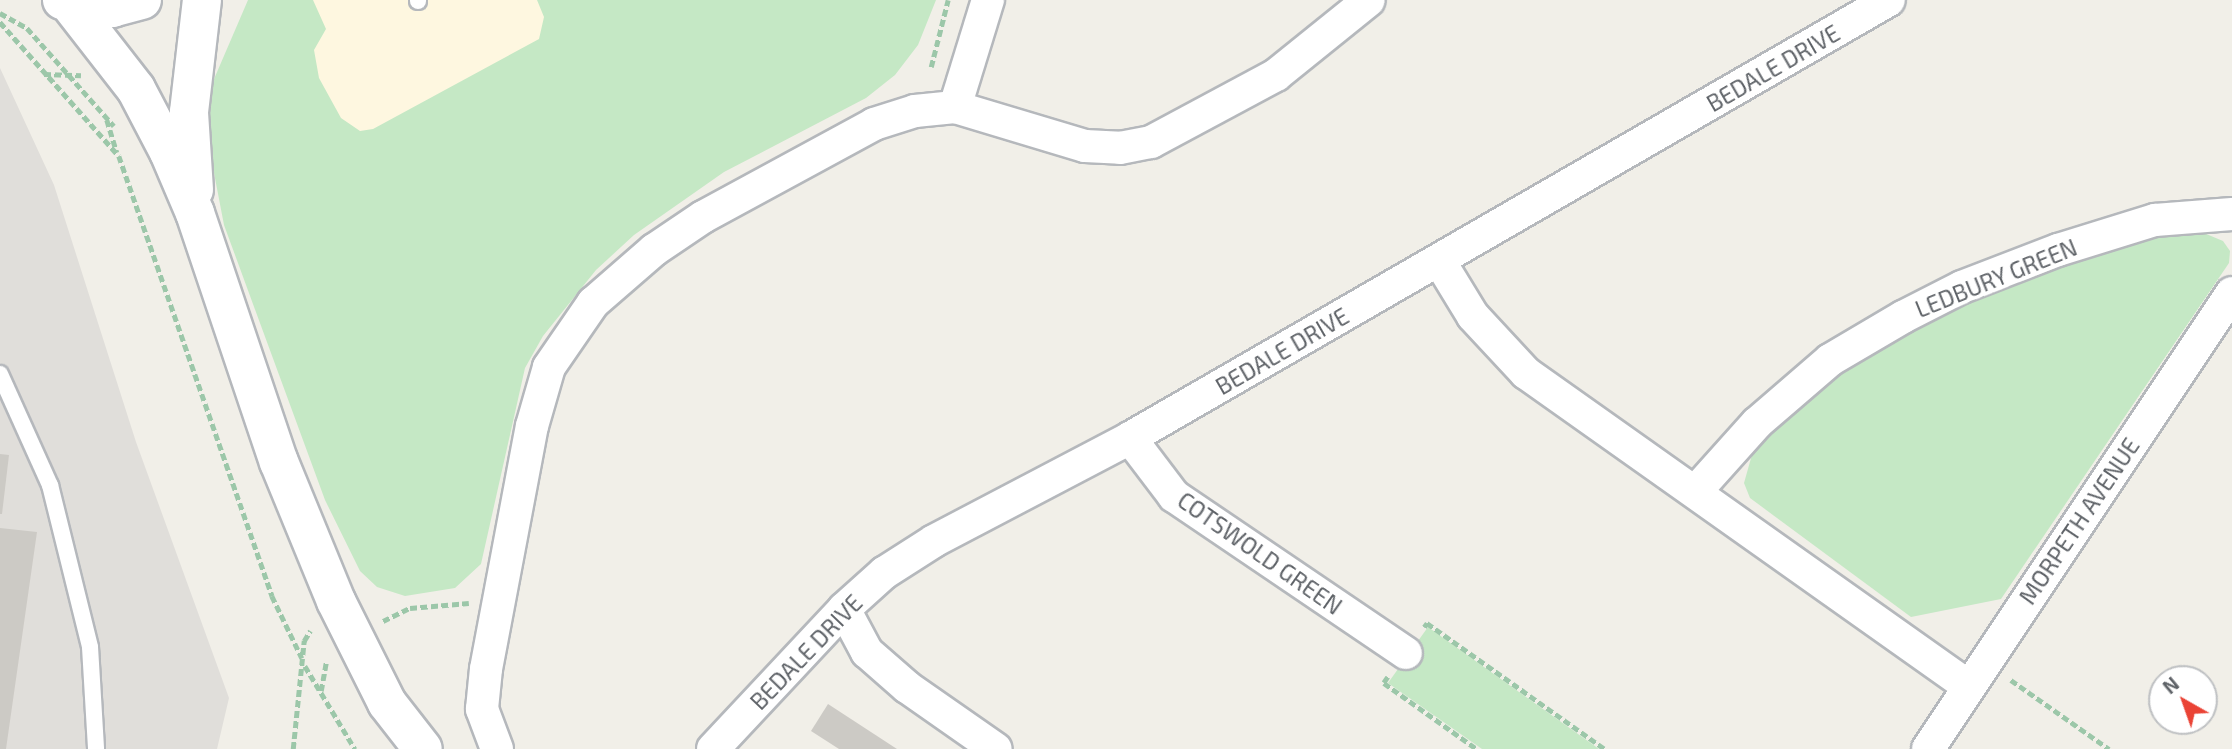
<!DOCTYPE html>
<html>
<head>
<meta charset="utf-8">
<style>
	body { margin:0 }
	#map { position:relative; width:2232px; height:749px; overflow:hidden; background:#f1efe8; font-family:"Exo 2",sans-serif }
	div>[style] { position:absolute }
	.commercial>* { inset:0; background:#fef7e0 }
	.industrial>* { inset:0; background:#e0deda }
	.green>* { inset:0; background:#c5e8c5 }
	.building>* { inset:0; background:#cccac5 }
	.path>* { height:4.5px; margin-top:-2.25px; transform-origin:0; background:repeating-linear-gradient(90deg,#9cc7a9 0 7px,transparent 0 10.5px) }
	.roads { filter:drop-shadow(2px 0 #b5b8bc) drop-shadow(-2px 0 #b5b8bc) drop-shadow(0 2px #b5b8bc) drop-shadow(0 -2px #b5b8bc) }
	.lane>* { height:16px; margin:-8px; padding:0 8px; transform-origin:8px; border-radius:8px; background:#fff }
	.street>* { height:32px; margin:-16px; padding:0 16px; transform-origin:16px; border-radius:16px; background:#fff }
	.secondary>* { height:38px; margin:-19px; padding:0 19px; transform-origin:19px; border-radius:19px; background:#fff }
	span { translate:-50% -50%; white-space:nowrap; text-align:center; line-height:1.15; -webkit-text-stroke:7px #fff; paint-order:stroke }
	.street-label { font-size:23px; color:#5f6368 }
	.north { position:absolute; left:2148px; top:665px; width:70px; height:70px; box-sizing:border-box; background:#fff; border:2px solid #bfc1c3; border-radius:50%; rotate:320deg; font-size:19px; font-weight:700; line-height:28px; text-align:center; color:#5f6368 }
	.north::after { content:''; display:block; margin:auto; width:24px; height:32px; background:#ea4335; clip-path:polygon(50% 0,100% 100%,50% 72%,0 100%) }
</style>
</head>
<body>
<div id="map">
	<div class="commercial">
		<div style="clip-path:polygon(258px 0,681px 0,343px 182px)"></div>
	</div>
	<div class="industrial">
		<div style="clip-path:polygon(0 68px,54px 185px,136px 442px,229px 698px,217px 749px,0 749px)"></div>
	</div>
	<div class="green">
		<div style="clip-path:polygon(248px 0,313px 0,326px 29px,314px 50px,319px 78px,341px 118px,360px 131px,373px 129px,539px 39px,544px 17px,537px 0,936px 0,918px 45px,895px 75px,866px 98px,724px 172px,634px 235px,596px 270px,543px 336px,525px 368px,481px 564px,455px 588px,405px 596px,377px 587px,360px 571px,325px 500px,224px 225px,209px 147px,211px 86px)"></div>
		<div style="clip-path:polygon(2199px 231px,2223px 241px,2230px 251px,2229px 263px,2001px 599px,1911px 617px,1750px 498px,1744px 483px,1755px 444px,1839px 368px,1985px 289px,2158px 234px)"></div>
		<div style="clip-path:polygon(1428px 627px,1599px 749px,1482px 749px,1388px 683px)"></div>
	</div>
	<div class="building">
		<div style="clip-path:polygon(0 454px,9px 455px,2px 514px,0 514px)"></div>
		<div style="clip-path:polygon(0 528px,37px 532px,6px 749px,0 749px)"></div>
		<div style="clip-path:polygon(828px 704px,897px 749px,839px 749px,811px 731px)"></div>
	</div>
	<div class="path">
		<div style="left:0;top:13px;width:31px;rotate:29deg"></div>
		<div style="left:27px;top:28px;width:131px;rotate:48.4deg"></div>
		<div style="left:0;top:22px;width:179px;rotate:48.4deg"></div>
		<div style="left:119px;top:156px;width:466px;rotate:70.8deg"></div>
		<div style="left:272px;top:596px;width:69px;rotate:64.2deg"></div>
		<div style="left:931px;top:67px;width:69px;rotate:-75.8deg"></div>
		<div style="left:44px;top:74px;width:37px;rotate:2deg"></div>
		<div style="left:107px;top:120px;width:34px;rotate:73deg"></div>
		<div style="left:383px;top:621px;width:30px;rotate:-26deg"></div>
		<div style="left:410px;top:608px;width:59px;rotate:-4.8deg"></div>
		<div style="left:1424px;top:627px;width:5px;rotate:-53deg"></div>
		<div style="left:1427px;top:623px;width:218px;rotate:35.3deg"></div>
		<div style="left:305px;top:666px;width:97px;rotate:58.9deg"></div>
		<div style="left:1388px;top:677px;width:7px;rotate:124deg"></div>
		<div style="left:1384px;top:683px;width:114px;rotate:35.4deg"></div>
		<div style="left:2011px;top:680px;width:120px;rotate:35.1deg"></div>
		<div style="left:321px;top:691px;width:29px;rotate:-80deg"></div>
		<div style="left:293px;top:749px;width:109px;rotate:-84.2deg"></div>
		<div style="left:304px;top:641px;width:12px;rotate:-59deg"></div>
	</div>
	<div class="roads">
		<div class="lane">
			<div style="left:418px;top:0;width:1px;rotate:90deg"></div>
			<div style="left:0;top:374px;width:122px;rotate:65.8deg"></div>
			<div style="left:50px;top:485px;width:167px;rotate:76.1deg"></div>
			<div style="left:90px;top:647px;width:102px;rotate:86.6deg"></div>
		</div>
		<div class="street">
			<div style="left:955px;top:107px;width:112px;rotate:-72.9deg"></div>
			<div style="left:1440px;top:262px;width:63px;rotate:58.6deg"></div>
			<div style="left:1473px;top:316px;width:78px;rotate:47.1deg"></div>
			<div style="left:1526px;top:373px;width:542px;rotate:35.3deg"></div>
			<div style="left:1130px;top:438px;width:73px;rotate:52.8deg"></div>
			<div style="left:1174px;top:496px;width:280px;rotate:34.1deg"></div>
			<div style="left:1696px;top:491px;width:91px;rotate:-48.1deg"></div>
			<div style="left:1757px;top:423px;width:96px;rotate:-40.8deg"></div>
			<div style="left:1830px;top:360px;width:85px;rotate:-30.5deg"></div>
			<div style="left:1903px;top:317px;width:66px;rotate:-27deg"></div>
			<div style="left:1962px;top:287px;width:103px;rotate:-21.1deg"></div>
			<div style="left:2058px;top:250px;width:102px;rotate:-17.2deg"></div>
			<div style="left:2155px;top:220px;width:77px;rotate:-4.5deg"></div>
			<div style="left:844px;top:609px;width:49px;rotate:61.9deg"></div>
			<div style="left:867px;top:652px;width:53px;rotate:41.2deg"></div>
			<div style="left:907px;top:687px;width:108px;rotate:34.9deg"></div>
			<div style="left:497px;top:749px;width:43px;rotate:-110.6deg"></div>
			<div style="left:482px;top:709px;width:40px;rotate:-84.3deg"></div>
			<div style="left:486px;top:669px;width:247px;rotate:-79.3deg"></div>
			<div style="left:532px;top:426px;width:61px;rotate:-73.9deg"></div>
			<div style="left:549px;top:367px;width:78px;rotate:-55.5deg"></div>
			<div style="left:593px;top:303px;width:81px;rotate:-41deg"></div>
			<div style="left:654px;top:250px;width:59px;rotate:-34deg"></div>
			<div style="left:703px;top:217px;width:195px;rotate:-28.5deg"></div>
			<div style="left:874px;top:124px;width:43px;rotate:-17.6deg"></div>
			<div style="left:915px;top:111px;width:40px;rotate:-5.7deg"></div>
			<div style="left:955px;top:107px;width:136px;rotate:16.7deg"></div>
			<div style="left:1085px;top:146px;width:35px;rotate:3deg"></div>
			<div style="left:1120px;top:148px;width:32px;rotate:-11deg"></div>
			<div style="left:1151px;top:142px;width:142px;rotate:-28.2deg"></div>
			<div style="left:1276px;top:75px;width:119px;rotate:-38.9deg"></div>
			<div style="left:713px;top:749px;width:192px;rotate:-46.9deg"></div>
			<div style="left:844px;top:609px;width:54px;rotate:-42deg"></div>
			<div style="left:884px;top:573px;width:59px;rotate:-32.6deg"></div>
			<div style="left:934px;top:541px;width:221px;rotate:-27.7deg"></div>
			<div style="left:1130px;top:438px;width:876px;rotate:-29.99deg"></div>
			<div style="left:1928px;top:749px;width:548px;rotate:-56.31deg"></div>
		</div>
		<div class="secondary">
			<div style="left:62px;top:0;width:51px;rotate:9.1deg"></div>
			<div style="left:112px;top:8px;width:31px;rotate:-15deg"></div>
			<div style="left:69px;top:3px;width:109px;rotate:52.1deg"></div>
			<div style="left:136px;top:89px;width:71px;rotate:62.4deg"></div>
			<div style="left:169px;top:152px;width:66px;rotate:66.9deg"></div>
			<div style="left:195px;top:213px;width:263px;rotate:71.4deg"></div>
			<div style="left:279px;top:462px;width:150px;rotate:67.7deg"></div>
			<div style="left:336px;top:601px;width:114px;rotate:63.4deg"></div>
			<div style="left:387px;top:703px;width:58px;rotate:52deg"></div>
			<div style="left:194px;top:190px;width:78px;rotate:-93.7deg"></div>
			<div style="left:189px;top:112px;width:113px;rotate:-83.4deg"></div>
		</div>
	</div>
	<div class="street-label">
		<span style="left:1773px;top:68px;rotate:-30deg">BEDALE DRIVE</span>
		<span style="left:1996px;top:278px;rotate:-22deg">LEDBURY GREEN</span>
		<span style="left:1282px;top:351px;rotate:-30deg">BEDALE DRIVE</span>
		<span style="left:2079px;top:521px;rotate:-56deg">MORPETH AVENUE</span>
		<span style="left:1260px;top:553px;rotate:35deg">COTSWOLD GREEN</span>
		<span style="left:806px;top:652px;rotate:-46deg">BEDALE DRIVE</span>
	</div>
	<div class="north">N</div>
</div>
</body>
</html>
